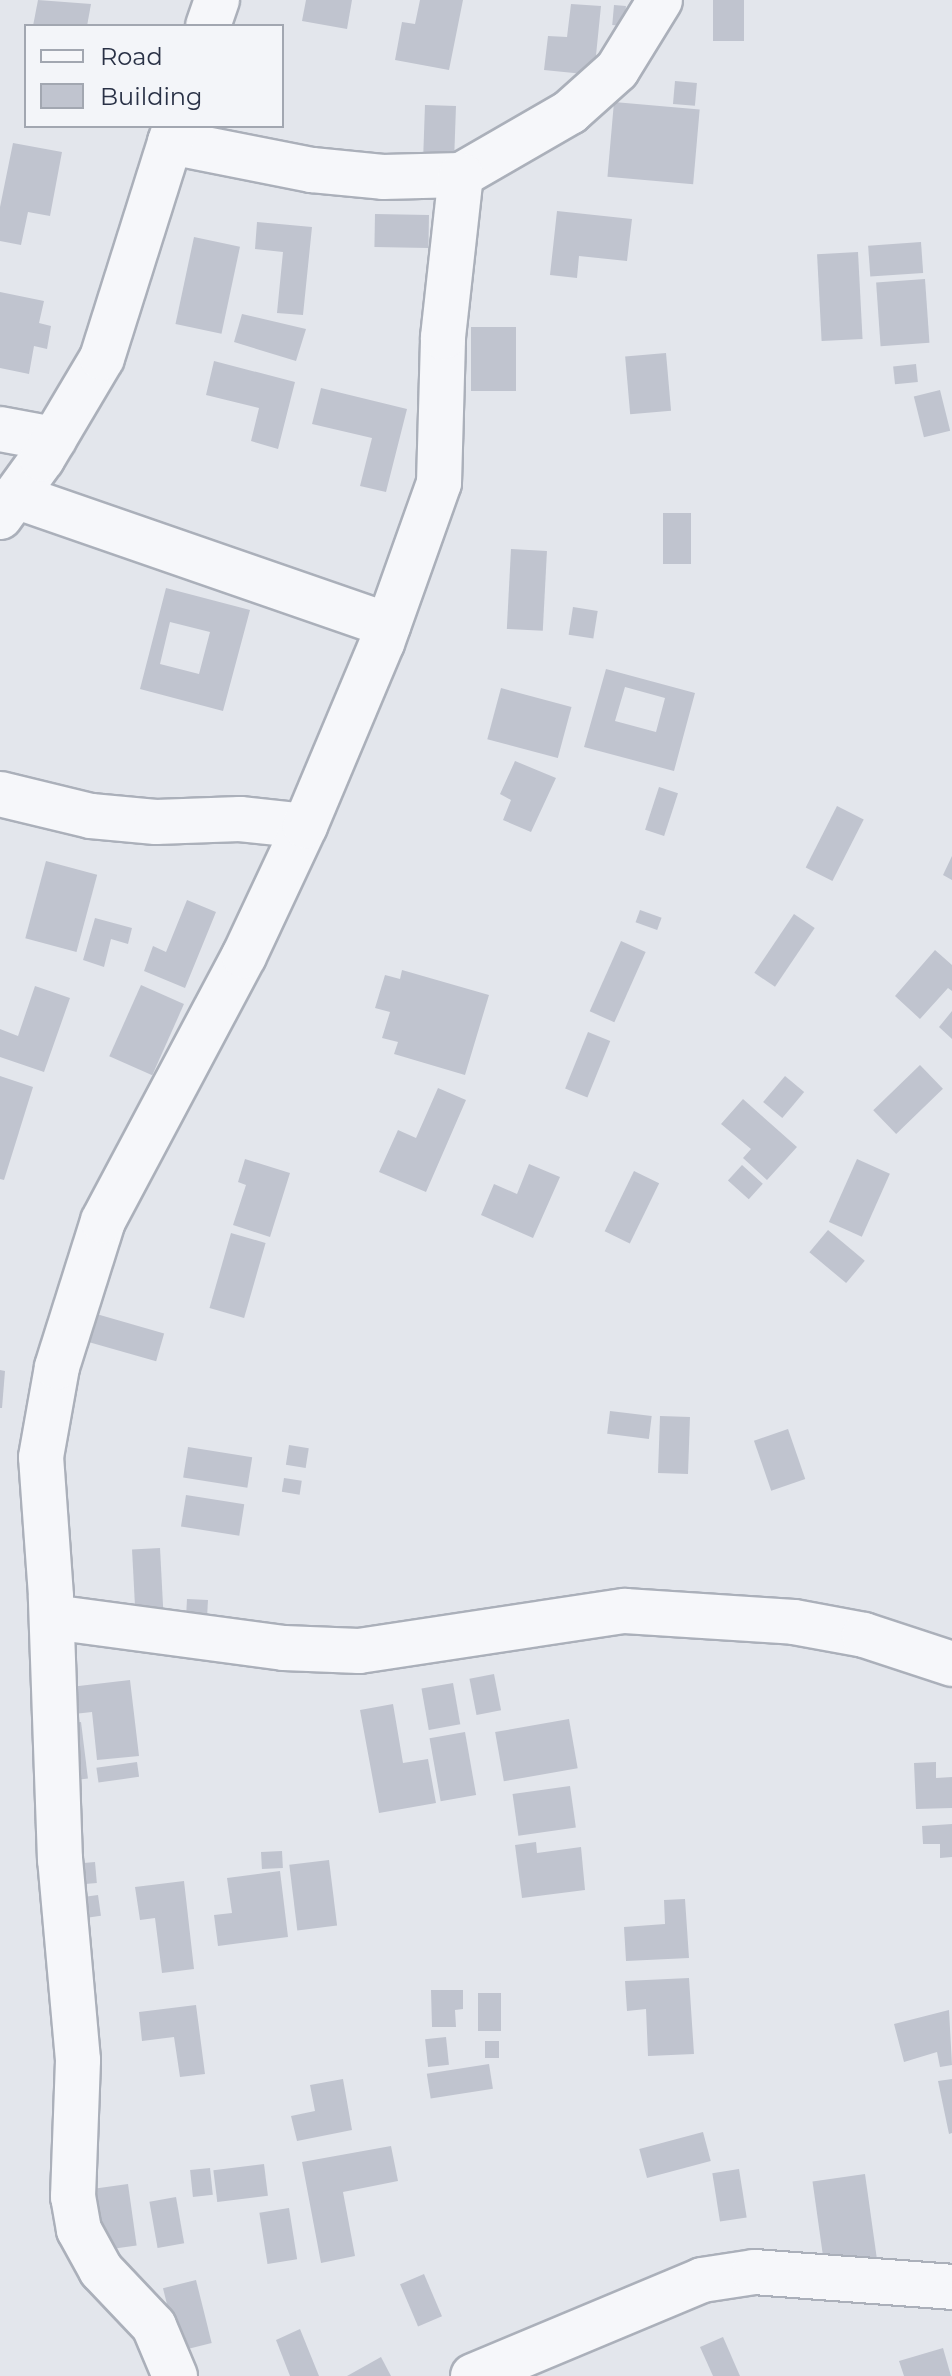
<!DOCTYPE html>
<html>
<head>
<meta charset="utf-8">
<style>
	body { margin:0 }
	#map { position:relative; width:952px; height:2376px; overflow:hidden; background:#e3e6ec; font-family:Montserrat,sans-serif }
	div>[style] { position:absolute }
	.building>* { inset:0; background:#c0c4cf; transform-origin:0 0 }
	.roads { filter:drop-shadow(2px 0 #abb0ba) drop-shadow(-2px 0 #abb0ba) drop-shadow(0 2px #abb0ba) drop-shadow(0 -2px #abb0ba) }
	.street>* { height:44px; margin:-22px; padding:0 22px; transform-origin:22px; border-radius:22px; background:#f6f7fa }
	span { translate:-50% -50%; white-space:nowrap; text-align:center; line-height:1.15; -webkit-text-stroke:6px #f3f5f9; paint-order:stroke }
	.legend { position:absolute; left:24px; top:24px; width:260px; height:104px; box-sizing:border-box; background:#f3f5f9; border:2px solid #a2a7b1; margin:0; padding:10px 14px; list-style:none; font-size:24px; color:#293146 }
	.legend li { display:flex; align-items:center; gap:16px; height:40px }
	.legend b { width:40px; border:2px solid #a2a7b1 }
</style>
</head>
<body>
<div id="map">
	<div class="building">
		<div style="clip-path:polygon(38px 0,91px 4px,87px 26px,33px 26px)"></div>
		<div style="clip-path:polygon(306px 0,352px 0,347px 29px,302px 21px)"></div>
		<div style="clip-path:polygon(420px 0,463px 0,449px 70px,395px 60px,402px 22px,415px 24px)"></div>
		<div style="left:713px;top:0;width:31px;height:41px"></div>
		<div style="clip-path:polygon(571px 4px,601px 6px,594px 75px,544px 70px,548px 36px,567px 37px)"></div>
		<div style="left:614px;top:5px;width:12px;height:20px;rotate:5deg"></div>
		<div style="left:675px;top:81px;width:22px;height:23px;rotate:5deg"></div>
		<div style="left:614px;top:102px;width:86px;height:75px;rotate:5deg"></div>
		<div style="left:425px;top:105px;width:31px;height:71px;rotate:2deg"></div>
		<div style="clip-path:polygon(13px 143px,62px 152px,50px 216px,28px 212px,21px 245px,0 241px,0 207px)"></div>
		<div style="clip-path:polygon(557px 211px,632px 219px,627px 261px,579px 256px,577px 278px,550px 275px)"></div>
		<div style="left:375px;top:214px;width:54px;height:33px;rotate:1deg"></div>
		<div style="clip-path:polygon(257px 222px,312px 227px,303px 315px,277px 313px,283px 252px,255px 249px)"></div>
		<div style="left:194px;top:237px;width:47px;height:89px;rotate:12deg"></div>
		<div style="left:921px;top:242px;width:31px;height:53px;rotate:86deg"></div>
		<div style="left:858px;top:252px;width:87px;height:41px;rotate:87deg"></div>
		<div style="left:925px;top:279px;width:64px;height:49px;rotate:86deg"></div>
		<div style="clip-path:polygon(0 292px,44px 301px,39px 323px,51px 326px,47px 349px,34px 346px,29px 374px,0 368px)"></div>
		<div style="clip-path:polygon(242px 314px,306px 329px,296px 361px,234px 342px)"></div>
		<div style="left:471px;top:327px;width:45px;height:64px"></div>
		<div style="left:666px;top:353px;width:58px;height:41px;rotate:85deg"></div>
		<div style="clip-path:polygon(214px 361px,295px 382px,278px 449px,251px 441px,259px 408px,206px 395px)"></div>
		<div style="left:916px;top:364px;width:18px;height:23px;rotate:84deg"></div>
		<div style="clip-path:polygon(321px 388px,407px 409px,386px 492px,360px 486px,372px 438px,312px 424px)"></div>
		<div style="left:940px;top:390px;width:42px;height:27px;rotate:76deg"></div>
		<div style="left:663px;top:513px;width:28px;height:51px"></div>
		<div style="left:511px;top:549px;width:36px;height:80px;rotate:3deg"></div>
		<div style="clip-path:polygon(evenodd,166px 588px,250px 610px,223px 711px,140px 689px,166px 588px,170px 622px,210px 632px,199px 674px,160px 664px,170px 622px)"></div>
		<div style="left:573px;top:607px;width:25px;height:28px;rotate:9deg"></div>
		<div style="clip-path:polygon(evenodd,606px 669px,695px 693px,674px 771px,584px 747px,606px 669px,625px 687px,665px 698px,656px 732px,615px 721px,625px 687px)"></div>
		<div style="left:501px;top:688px;width:73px;height:53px;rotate:15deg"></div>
		<div style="clip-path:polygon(515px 761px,556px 778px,531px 832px,503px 820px,511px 800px,500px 794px)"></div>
		<div style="left:659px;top:787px;width:20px;height:45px;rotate:18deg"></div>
		<div style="left:837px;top:806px;width:30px;height:69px;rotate:27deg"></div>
		<div style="clip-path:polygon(952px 856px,952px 880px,943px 875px)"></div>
		<div style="left:46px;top:861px;width:53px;height:80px;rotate:15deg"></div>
		<div style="clip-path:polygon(187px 900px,216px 912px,185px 988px,144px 971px,153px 946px,166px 952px)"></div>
		<div style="left:640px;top:910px;width:23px;height:13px;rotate:20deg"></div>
		<div style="left:794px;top:914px;width:25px;height:71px;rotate:34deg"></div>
		<div style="clip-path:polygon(95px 918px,132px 928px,128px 944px,111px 939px,104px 967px,83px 960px)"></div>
		<div style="left:621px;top:941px;width:27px;height:77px;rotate:24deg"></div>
		<div style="clip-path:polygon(935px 950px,952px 965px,952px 991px,948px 988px,920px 1019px,895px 996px)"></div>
		<div style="clip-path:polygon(402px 970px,489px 995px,465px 1075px,394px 1054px,398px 1042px,382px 1038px,390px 1012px,375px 1008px,385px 975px,400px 979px)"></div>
		<div style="left:141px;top:985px;width:47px;height:78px;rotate:24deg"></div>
		<div style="clip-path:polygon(35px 986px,70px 998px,44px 1072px,0 1057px,0 1029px,18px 1036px)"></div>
		<div style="clip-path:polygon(952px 1011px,952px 1039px,939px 1027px)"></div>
		<div style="left:588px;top:1032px;width:24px;height:61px;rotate:22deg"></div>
		<div style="left:920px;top:1065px;width:33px;height:65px;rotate:46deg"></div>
		<div style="clip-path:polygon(0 1076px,33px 1087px,4px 1180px,0 1179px)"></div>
		<div style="left:785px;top:1076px;width:25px;height:34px;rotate:40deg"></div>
		<div style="clip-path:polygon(438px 1088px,466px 1100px,426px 1192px,379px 1172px,398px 1130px,416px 1138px)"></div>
		<div style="clip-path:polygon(743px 1099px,797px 1147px,767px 1180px,743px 1158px,751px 1149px,721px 1124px)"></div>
		<div style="clip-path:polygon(245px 1159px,290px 1173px,270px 1237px,233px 1225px,246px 1185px,238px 1182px)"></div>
		<div style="left:857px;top:1159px;width:36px;height:69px;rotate:24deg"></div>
		<div style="clip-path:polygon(529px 1164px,560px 1177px,533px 1238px,481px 1215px,494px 1184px,517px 1194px)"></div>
		<div style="left:742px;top:1165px;width:28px;height:21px;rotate:42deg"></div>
		<div style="left:634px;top:1171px;width:28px;height:67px;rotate:26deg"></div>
		<div style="left:828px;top:1230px;width:48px;height:29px;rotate:40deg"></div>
		<div style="left:231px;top:1233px;width:36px;height:78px;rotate:16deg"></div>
		<div style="left:93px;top:1313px;width:74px;height:29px;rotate:16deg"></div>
		<div style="clip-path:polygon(0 1370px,5px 1371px,2px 1408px,0 1408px)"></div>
		<div style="left:610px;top:1411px;width:42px;height:23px;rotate:7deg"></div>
		<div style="left:660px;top:1416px;width:30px;height:57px;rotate:2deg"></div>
		<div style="left:788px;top:1429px;width:53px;height:36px;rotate:71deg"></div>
		<div style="left:289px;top:1445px;width:20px;height:20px;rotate:9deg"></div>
		<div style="left:188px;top:1447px;width:65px;height:31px;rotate:9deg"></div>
		<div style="left:284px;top:1478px;width:18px;height:14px;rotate:9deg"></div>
		<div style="left:186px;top:1495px;width:59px;height:32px;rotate:9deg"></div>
		<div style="left:160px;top:1548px;width:62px;height:28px;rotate:87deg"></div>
		<div style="left:187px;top:1599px;width:21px;height:22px;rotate:3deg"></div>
		<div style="left:494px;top:1674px;width:37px;height:25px;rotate:79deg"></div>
		<div style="clip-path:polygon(130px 1680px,139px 1756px,97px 1760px,92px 1712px,56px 1716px,53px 1689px)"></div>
		<div style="left:453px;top:1683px;width:42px;height:32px;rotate:80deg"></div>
		<div style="clip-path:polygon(393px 1704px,403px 1763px,428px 1759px,436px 1803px,379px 1813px,360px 1710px)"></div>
		<div style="left:569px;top:1719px;width:50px;height:75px;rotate:80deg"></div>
		<div style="left:81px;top:1722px;width:57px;height:35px;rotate:83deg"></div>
		<div style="left:465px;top:1732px;width:64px;height:36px;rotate:80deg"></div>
		<div style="left:137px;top:1762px;width:15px;height:41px;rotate:82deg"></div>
		<div style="clip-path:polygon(936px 1762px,936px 1778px,952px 1777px,952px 1808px,916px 1809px,914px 1763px)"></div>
		<div style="left:570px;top:1786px;width:42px;height:58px;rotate:82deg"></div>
		<div style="clip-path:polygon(952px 1824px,952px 1857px,940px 1858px,940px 1844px,923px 1844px,922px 1826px)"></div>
		<div style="clip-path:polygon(536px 1842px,537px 1853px,581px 1847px,585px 1890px,522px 1898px,515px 1845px)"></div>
		<div style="left:282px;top:1851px;width:17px;height:21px;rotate:87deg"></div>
		<div style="left:329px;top:1860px;width:66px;height:40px;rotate:83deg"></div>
		<div style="left:95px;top:1862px;width:21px;height:29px;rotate:85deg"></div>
		<div style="clip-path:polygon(280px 1871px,288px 1937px,218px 1946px,214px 1915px,232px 1913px,227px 1878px)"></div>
		<div style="clip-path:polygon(184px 1881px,194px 1969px,162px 1973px,155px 1918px,140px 1920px,135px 1887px)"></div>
		<div style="left:98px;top:1895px;width:21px;height:33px;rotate:82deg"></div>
		<div style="clip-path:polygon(685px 1899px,689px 1958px,626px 1961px,624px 1927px,665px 1924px,664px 1900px)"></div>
		<div style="clip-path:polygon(689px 1978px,694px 2054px,648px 2056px,646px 2009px,627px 2011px,625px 1981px)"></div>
		<div style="clip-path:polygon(431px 1990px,463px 1990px,463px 2009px,455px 2010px,456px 2027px,432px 2027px)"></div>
		<div style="left:478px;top:1993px;width:23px;height:38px"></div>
		<div style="clip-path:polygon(196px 2005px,205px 2074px,180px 2077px,174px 2037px,142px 2041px,139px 2012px)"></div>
		<div style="clip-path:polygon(949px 2010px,952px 2065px,940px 2067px,937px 2052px,904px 2062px,894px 2024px)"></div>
		<div style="left:446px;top:2037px;width:28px;height:21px;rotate:84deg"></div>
		<div style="left:485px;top:2041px;width:14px;height:17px"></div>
		<div style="left:489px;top:2064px;width:25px;height:63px;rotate:81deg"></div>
		<div style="clip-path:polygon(343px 2079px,352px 2130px,297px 2141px,291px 2116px,315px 2111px,310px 2085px)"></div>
		<div style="clip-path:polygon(952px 2079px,952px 2133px,949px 2134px,938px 2081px)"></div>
		<div style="left:703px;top:2132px;width:30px;height:66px;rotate:75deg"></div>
		<div style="clip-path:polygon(391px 2146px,398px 2181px,343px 2192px,355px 2256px,321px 2263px,302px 2162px)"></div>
		<div style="left:264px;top:2164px;width:32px;height:51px;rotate:83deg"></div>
		<div style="left:210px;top:2168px;width:27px;height:20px;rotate:84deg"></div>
		<div style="left:739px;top:2169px;width:49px;height:27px;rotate:81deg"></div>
		<div style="left:865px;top:2174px;width:88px;height:53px;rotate:82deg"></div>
		<div style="left:128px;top:2184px;width:62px;height:40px;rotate:82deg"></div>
		<div style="left:176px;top:2197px;width:47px;height:27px;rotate:80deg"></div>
		<div style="left:289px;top:2208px;width:52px;height:30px;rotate:81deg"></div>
		<div style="left:424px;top:2274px;width:46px;height:26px;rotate:67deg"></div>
		<div style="left:196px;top:2280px;width:65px;height:34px;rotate:76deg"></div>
		<div style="clip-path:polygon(300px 2329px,319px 2376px,290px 2376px,276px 2340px)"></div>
		<div style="clip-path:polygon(723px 2337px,740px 2376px,713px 2376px,700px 2347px)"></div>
		<div style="clip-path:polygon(943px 2348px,951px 2376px,904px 2376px,899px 2361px)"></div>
		<div style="clip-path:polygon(381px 2357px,391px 2376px,347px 2376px)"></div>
	</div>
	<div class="roads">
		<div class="street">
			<div style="left:208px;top:26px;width:28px;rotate:-71deg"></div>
			<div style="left:170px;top:142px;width:145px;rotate:11.2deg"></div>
			<div style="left:312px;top:170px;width:71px;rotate:5.6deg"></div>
			<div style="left:383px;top:177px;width:78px;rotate:-1.5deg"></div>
			<div style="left:461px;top:175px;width:126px;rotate:-30deg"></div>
			<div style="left:570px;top:112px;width:63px;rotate:-41.8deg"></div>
			<div style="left:617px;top:70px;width:82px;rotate:-58.4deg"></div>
			<div style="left:0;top:429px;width:55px;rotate:10.5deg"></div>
			<div style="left:15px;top:496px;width:395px;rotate:19.1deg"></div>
			<div style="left:0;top:517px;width:72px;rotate:-54.1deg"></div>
			<div style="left:42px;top:459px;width:117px;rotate:-59.3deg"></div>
			<div style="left:102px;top:358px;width:243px;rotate:-72.5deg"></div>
			<div style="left:0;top:794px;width:94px;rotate:13.6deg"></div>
			<div style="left:91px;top:816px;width:65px;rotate:5.3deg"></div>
			<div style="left:156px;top:822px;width:84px;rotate:-2deg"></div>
			<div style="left:240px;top:819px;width:65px;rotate:6.1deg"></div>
			<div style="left:52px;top:1617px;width:234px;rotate:7.6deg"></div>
			<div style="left:284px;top:1648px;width:75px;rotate:2.3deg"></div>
			<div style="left:359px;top:1651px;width:269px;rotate:-8.6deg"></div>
			<div style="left:625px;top:1611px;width:169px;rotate:3.7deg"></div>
			<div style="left:794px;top:1622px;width:71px;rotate:10.5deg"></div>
			<div style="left:864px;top:1635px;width:93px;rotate:18.2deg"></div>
			<div style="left:175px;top:2376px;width:54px;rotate:-112.8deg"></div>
			<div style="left:154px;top:2326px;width:77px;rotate:-133.4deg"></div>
			<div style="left:101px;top:2270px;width:46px;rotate:-118.8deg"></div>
			<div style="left:79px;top:2230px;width:34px;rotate:-100deg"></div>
			<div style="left:73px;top:2197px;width:137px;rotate:-87.9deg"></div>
			<div style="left:78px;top:2060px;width:201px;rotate:-95.1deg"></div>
			<div style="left:60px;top:1860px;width:264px;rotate:-92deg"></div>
			<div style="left:51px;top:1596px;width:139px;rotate:-94.1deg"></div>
			<div style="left:41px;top:1457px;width:91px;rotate:-79.9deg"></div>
			<div style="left:57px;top:1367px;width:153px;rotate:-72.5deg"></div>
			<div style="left:103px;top:1221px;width:300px;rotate:-62deg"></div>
			<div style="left:244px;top:956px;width:144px;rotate:-64.9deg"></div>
			<div style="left:305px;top:826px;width:199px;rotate:-67.2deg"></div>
			<div style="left:382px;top:643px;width:170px;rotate:-70.4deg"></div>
			<div style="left:439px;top:483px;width:146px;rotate:-88.4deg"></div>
			<div style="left:443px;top:337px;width:163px;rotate:-83.7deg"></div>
			<div style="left:473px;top:2376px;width:248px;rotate:-22.7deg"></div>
			<div style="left:702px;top:2280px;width:53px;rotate:-8.7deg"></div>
			<div style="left:754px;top:2272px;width:199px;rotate:4.3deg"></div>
		</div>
	</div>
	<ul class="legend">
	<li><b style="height:10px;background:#f6f7fa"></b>Road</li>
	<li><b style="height:22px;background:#c0c4cf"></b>Building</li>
	</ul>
</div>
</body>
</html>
